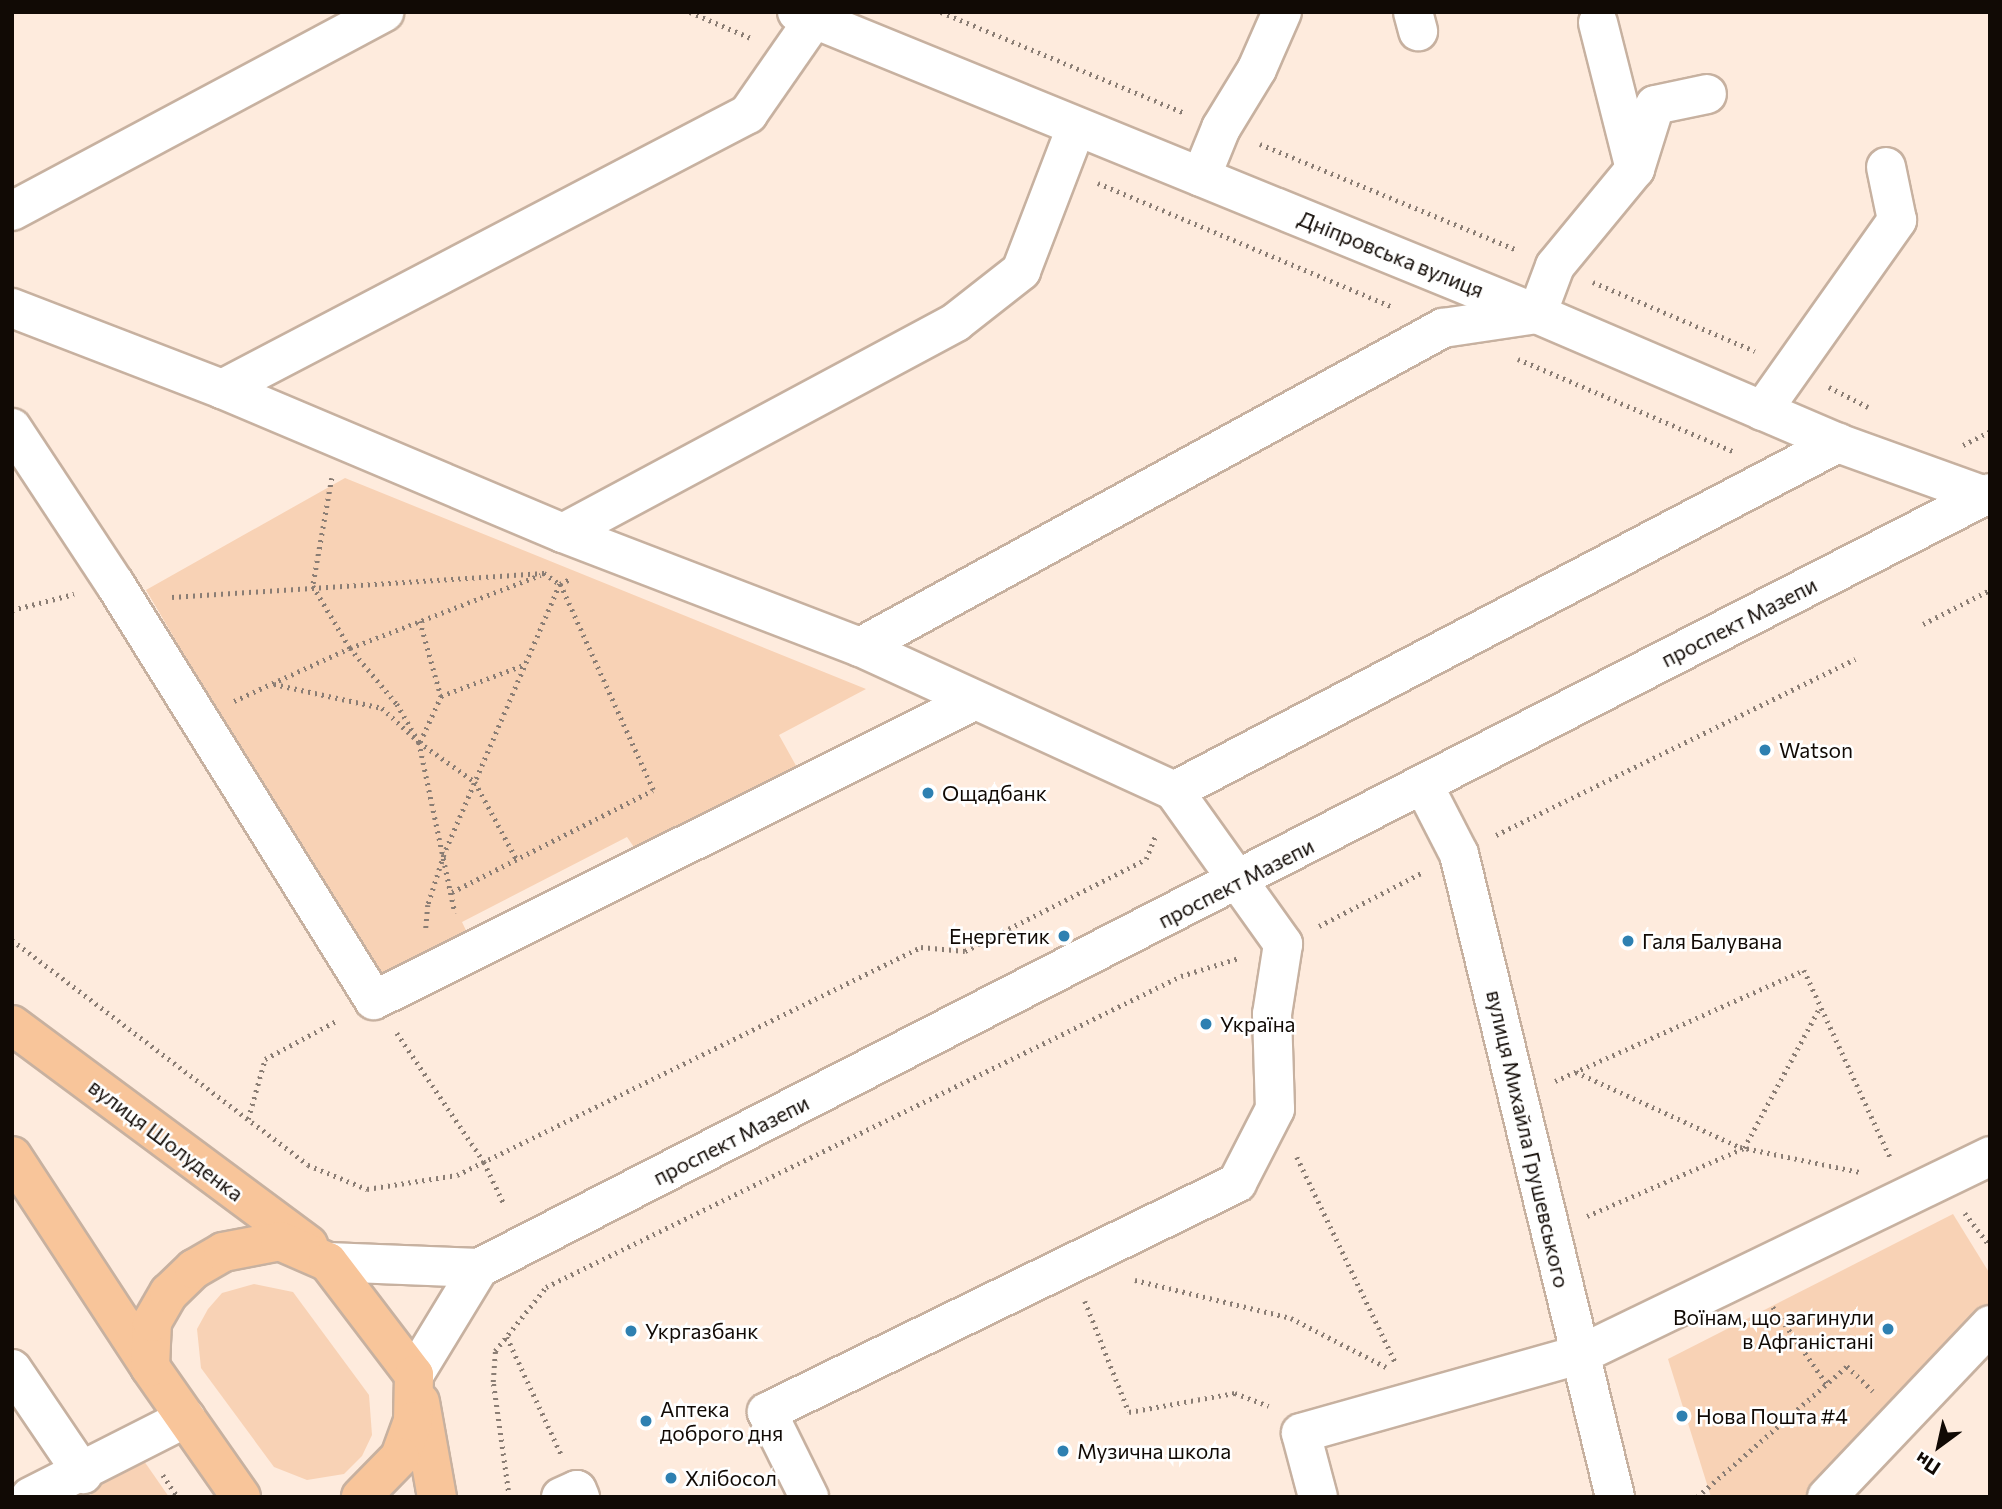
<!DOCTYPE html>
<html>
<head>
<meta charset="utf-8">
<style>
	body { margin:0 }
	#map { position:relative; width:2002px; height:1509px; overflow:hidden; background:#feebdd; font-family:Commissioner,sans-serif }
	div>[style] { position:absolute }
	.green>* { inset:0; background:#f8d2b5 }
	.path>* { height:4.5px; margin-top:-2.25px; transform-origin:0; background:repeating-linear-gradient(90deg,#8a7d74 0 2px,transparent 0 7px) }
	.roads { filter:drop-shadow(2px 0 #c7b1a0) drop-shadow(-2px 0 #c7b1a0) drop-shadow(0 2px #c7b1a0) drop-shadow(0 -2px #c7b1a0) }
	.minor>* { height:38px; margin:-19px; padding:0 19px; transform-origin:19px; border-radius:19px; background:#fff }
	.major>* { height:38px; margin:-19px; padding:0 19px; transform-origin:19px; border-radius:19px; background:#f8c59a }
	.dots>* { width:19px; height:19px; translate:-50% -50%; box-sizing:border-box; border:4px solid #fff; border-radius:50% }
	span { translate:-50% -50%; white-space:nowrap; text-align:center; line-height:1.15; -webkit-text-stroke:5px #fff; paint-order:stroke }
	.street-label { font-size:21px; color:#110a05 }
	.poi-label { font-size:21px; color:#110a05 }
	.left { translate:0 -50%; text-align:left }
	.right { translate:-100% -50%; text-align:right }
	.frame { position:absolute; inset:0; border:14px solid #110a05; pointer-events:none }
	.north { position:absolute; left:1904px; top:1411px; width:70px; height:70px; -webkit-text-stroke:5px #fff; paint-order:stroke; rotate:213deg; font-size:19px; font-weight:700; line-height:28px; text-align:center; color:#110a05 }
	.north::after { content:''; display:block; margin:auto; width:24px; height:32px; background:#110a05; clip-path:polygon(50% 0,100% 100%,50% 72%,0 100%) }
</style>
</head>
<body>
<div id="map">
	<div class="green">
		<div style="clip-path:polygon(345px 478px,866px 689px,779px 735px,799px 771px,638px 853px,627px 837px,462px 922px,471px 941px,378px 984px,146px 590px)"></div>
		<div style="clip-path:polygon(1953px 1214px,1990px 1274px,1990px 1309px,1811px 1497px,1711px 1497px,1668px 1359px)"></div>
		<div style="clip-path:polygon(254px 1284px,293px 1292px,369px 1395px,372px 1435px,362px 1456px,344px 1474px,307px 1480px,274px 1467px,201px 1368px,197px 1329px,208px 1309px,222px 1293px)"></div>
		<div style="clip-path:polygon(144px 1461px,169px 1497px,91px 1497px,90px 1486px)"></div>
	</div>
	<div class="path">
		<div style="left:690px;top:12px;width:66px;rotate:23.1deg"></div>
		<div style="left:941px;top:12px;width:262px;rotate:22.5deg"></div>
		<div style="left:1260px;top:144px;width:278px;rotate:22.4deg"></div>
		<div style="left:1098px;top:183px;width:320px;rotate:22.8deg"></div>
		<div style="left:1593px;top:282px;width:176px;rotate:23.1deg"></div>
		<div style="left:1518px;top:359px;width:236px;rotate:23.2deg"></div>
		<div style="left:1829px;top:387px;width:44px;rotate:27.1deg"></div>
		<div style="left:1963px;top:445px;width:30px;rotate:-27deg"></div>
		<div style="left:332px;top:478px;width:110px;rotate:100deg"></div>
		<div style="left:313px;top:586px;width:72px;rotate:59.2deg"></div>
		<div style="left:350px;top:648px;width:73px;rotate:50deg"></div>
		<div style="left:397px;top:704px;width:44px;rotate:59.9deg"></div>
		<div style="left:419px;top:742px;width:175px;rotate:78.1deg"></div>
		<div style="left:172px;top:597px;width:373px;rotate:-3.7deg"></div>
		<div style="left:544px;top:573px;width:19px;rotate:35deg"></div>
		<div style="left:560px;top:584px;width:295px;rotate:113.2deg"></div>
		<div style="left:444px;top:855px;width:52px;rotate:107.7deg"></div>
		<div style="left:428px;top:905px;width:25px;rotate:95deg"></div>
		<div style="left:12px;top:610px;width:64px;rotate:-14.5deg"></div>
		<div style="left:420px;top:621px;width:78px;rotate:74.4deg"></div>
		<div style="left:1923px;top:624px;width:75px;rotate:-26.9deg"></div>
		<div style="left:274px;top:684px;width:111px;rotate:12.5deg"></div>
		<div style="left:382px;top:708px;width:50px;rotate:42.6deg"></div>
		<div style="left:419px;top:742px;width:69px;rotate:35.5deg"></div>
		<div style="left:475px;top:782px;width:89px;rotate:61.7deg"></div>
		<div style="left:234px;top:701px;width:128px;rotate:-24.6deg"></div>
		<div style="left:350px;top:648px;width:204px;rotate:-21deg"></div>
		<div style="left:420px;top:742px;width:51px;rotate:-65.5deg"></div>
		<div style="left:441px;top:696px;width:91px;rotate:-20.6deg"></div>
		<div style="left:1496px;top:835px;width:400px;rotate:-26.1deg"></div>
		<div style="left:452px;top:892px;width:225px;rotate:-26.9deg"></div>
		<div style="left:653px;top:790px;width:226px;rotate:-114.3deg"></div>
		<div style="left:560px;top:584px;width:11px;rotate:-27deg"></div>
		<div style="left:1319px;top:926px;width:117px;rotate:-27.4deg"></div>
		<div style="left:12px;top:940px;width:372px;rotate:37.2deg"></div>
		<div style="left:308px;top:1165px;width:64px;rotate:22.1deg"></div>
		<div style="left:367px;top:1189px;width:91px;rotate:-8.8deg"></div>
		<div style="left:457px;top:1175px;width:517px;rotate:-26.17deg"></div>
		<div style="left:921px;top:947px;width:44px;rotate:5.2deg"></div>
		<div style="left:965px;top:951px;width:203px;rotate:-26.9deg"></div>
		<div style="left:1146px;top:859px;width:27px;rotate:-68deg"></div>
		<div style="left:397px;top:1033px;width:156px;rotate:56deg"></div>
		<div style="left:484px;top:1162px;width:47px;rotate:64.5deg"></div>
		<div style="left:1576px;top:1072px;width:180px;rotate:24.6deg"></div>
		<div style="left:1740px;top:1147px;width:123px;rotate:11.8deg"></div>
		<div style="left:1555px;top:1081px;width:273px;rotate:-24deg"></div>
		<div style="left:1804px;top:970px;width:208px;rotate:65.3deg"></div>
		<div style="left:248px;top:1119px;width:62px;rotate:-74.2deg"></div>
		<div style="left:265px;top:1059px;width:83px;rotate:-28.1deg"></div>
		<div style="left:1297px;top:1157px;width:229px;rotate:64.4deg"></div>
		<div style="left:1965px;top:1213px;width:41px;rotate:52.9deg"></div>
		<div style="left:1587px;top:1216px;width:171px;rotate:-23.4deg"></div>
		<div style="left:1744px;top:1148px;width:160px;rotate:-61.7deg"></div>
		<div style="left:1135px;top:1280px;width:161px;rotate:13.7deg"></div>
		<div style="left:1291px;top:1318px;width:107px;rotate:27.3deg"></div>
		<div style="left:1085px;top:1301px;width:119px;rotate:68.4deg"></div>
		<div style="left:1129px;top:1412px;width:108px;rotate:-10.2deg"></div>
		<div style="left:1235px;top:1393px;width:36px;rotate:21deg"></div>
		<div style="left:1773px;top:1307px;width:94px;rotate:55deg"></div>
		<div style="left:507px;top:1337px;width:129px;rotate:65.2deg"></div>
		<div style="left:163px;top:1475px;width:27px;rotate:56deg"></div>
		<div style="left:509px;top:1497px;width:116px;rotate:-97.9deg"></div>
		<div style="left:493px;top:1382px;width:31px;rotate:-86deg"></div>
		<div style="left:495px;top:1351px;width:82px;rotate:-51.4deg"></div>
		<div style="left:546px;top:1287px;width:707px;rotate:-26.09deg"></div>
		<div style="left:1181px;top:976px;width:61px;rotate:-17.2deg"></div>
		<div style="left:1697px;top:1497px;width:199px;rotate:-41.1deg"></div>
		<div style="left:1847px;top:1366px;width:36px;rotate:44deg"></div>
	</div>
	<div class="roads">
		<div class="minor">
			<div style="left:797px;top:12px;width:799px;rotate:22.2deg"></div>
			<div style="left:1537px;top:314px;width:327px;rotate:23.2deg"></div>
			<div style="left:1838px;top:443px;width:156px;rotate:19.8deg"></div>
			<div style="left:1413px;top:12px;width:20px;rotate:75deg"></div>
			<div style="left:1635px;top:169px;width:67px;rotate:-72.6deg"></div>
			<div style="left:1655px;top:105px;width:53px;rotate:-11.9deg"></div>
			<div style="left:1201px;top:177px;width:53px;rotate:-67.8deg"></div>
			<div style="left:1221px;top:128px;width:69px;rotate:-58.6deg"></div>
			<div style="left:1257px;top:69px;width:62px;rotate:-66.3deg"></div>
			<div style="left:12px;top:211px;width:422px;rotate:-28.1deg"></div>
			<div style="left:12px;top:308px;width:225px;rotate:21.1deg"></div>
			<div style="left:222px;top:389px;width:370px;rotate:22.9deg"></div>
			<div style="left:563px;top:533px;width:318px;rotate:21deg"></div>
			<div style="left:860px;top:647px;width:345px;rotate:24.6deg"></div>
			<div style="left:1174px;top:791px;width:188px;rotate:54.5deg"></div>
			<div style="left:1283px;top:944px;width:71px;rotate:98.9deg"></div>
			<div style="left:1272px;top:1014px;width:95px;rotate:88.2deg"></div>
			<div style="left:1275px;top:1109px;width:83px;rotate:117.2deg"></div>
			<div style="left:1237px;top:1183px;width:523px;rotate:154.02deg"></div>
			<div style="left:767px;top:1412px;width:95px;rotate:63.7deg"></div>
			<div style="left:222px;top:389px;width:594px;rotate:-27.6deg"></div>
			<div style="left:748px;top:114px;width:116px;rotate:-55.2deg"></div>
			<div style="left:1762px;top:411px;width:234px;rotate:-54.7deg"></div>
			<div style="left:1897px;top:220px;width:54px;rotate:-101.7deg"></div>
			<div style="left:12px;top:428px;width:187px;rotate:56.6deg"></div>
			<div style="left:115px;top:584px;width:490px;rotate:58.1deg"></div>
			<div style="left:374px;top:1000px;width:668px;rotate:-26.49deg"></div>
			<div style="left:563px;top:533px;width:446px;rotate:-28.2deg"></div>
			<div style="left:956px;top:322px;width:83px;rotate:-38.1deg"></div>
			<div style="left:1021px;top:271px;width:153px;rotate:-69deg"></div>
			<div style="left:860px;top:647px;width:665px;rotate:-28.69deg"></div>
			<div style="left:1443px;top:328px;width:95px;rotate:-8.5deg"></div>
			<div style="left:1537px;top:314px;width:51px;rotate:-69.4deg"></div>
			<div style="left:1555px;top:266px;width:126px;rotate:-50.5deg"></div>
			<div style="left:1635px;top:169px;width:151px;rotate:-104.2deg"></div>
			<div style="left:1424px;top:786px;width:76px;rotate:62.8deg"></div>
			<div style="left:1459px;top:854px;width:662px;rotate:76.36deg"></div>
			<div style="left:1174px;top:791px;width:750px;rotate:-27.66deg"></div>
			<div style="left:328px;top:1262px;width:151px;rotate:2.3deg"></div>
			<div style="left:479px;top:1268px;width:1698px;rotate:-27.15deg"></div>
			<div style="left:12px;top:1369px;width:127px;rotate:55.9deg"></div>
			<div style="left:414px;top:1375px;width:125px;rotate:-58.7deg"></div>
			<div style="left:30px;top:1497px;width:175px;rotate:-26.9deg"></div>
			<div style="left:561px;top:1497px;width:17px;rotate:-24deg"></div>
			<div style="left:577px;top:1490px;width:8px;rotate:67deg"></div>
			<div style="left:1318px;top:1497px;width:66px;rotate:-104.9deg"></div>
			<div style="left:1301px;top:1433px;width:289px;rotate:-15.7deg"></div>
			<div style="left:1579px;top:1355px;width:457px;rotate:-25.8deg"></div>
			<div style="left:1827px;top:1497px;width:237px;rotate:-46.5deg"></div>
		</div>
		<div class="major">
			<div style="left:12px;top:1025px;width:369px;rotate:36.6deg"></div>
			<div style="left:12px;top:1156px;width:252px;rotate:56.8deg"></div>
			<div style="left:420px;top:1402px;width:97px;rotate:79.9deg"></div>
			<div style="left:241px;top:1497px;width:159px;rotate:-125deg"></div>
			<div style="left:150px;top:1367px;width:45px;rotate:-87.5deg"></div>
			<div style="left:152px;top:1322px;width:34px;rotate:-60deg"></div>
			<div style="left:169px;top:1293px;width:35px;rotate:-44deg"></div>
			<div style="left:194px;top:1269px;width:34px;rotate:-30deg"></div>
			<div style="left:223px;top:1252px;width:58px;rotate:-10.9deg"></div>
			<div style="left:280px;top:1241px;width:52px;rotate:23.6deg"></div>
			<div style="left:328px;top:1262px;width:142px;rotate:52.7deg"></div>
			<div style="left:414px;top:1375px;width:46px;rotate:91.2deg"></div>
			<div style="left:413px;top:1421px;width:38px;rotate:110deg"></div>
			<div style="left:400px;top:1457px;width:56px;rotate:134.3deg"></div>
		</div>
	</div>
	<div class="dots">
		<div style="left:1765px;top:750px;background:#2e80b1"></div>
		<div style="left:928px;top:793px;background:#2e80b1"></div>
		<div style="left:1064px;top:936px;background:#2e80b1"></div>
		<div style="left:1628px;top:941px;background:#2e80b1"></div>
		<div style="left:1206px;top:1024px;background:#2e80b1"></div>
		<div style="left:1888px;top:1329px;background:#2e80b1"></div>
		<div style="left:631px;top:1331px;background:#2e80b1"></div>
		<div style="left:1682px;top:1416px;background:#2e80b1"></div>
		<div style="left:646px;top:1421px;background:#2e80b1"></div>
		<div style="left:1063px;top:1451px;background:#2e80b1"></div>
		<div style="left:671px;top:1478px;background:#2e80b1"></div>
	</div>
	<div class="street-label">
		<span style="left:1391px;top:254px;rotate:22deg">Дніпровська вулиця</span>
		<span style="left:1739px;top:622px;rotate:-27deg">проспект Мазепи</span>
		<span style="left:1236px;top:883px;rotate:-27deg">проспект Мазепи</span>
		<span style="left:1528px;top:1139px;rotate:77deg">вулиця Михайла Грушевського</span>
		<span style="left:166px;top:1140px;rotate:37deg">вулиця Шолуденка</span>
		<span style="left:731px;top:1140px;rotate:-27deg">проспект Мазепи</span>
	</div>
	<div class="poi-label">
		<span class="left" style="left:1779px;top:750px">Watson</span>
		<span class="left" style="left:942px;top:793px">Ощадбанк</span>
		<span class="right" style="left:1050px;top:936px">Енергетик</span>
		<span class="left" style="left:1642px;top:941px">Галя Балувана</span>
		<span class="left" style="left:1220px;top:1024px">Україна</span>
		<span class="right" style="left:1874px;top:1329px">Воїнам, що загинули<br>в Афганістані</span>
		<span class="left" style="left:645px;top:1331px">Укргазбанк</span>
		<span class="left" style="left:660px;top:1421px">Аптека<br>доброго дня</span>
		<span class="left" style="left:1696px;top:1416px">Нова Пошта #4</span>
		<span class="left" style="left:1077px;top:1451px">Музична школа</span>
		<span class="left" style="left:685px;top:1478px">Хлібосол</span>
	</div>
	<div class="frame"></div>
	<div class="north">Пн</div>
</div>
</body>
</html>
